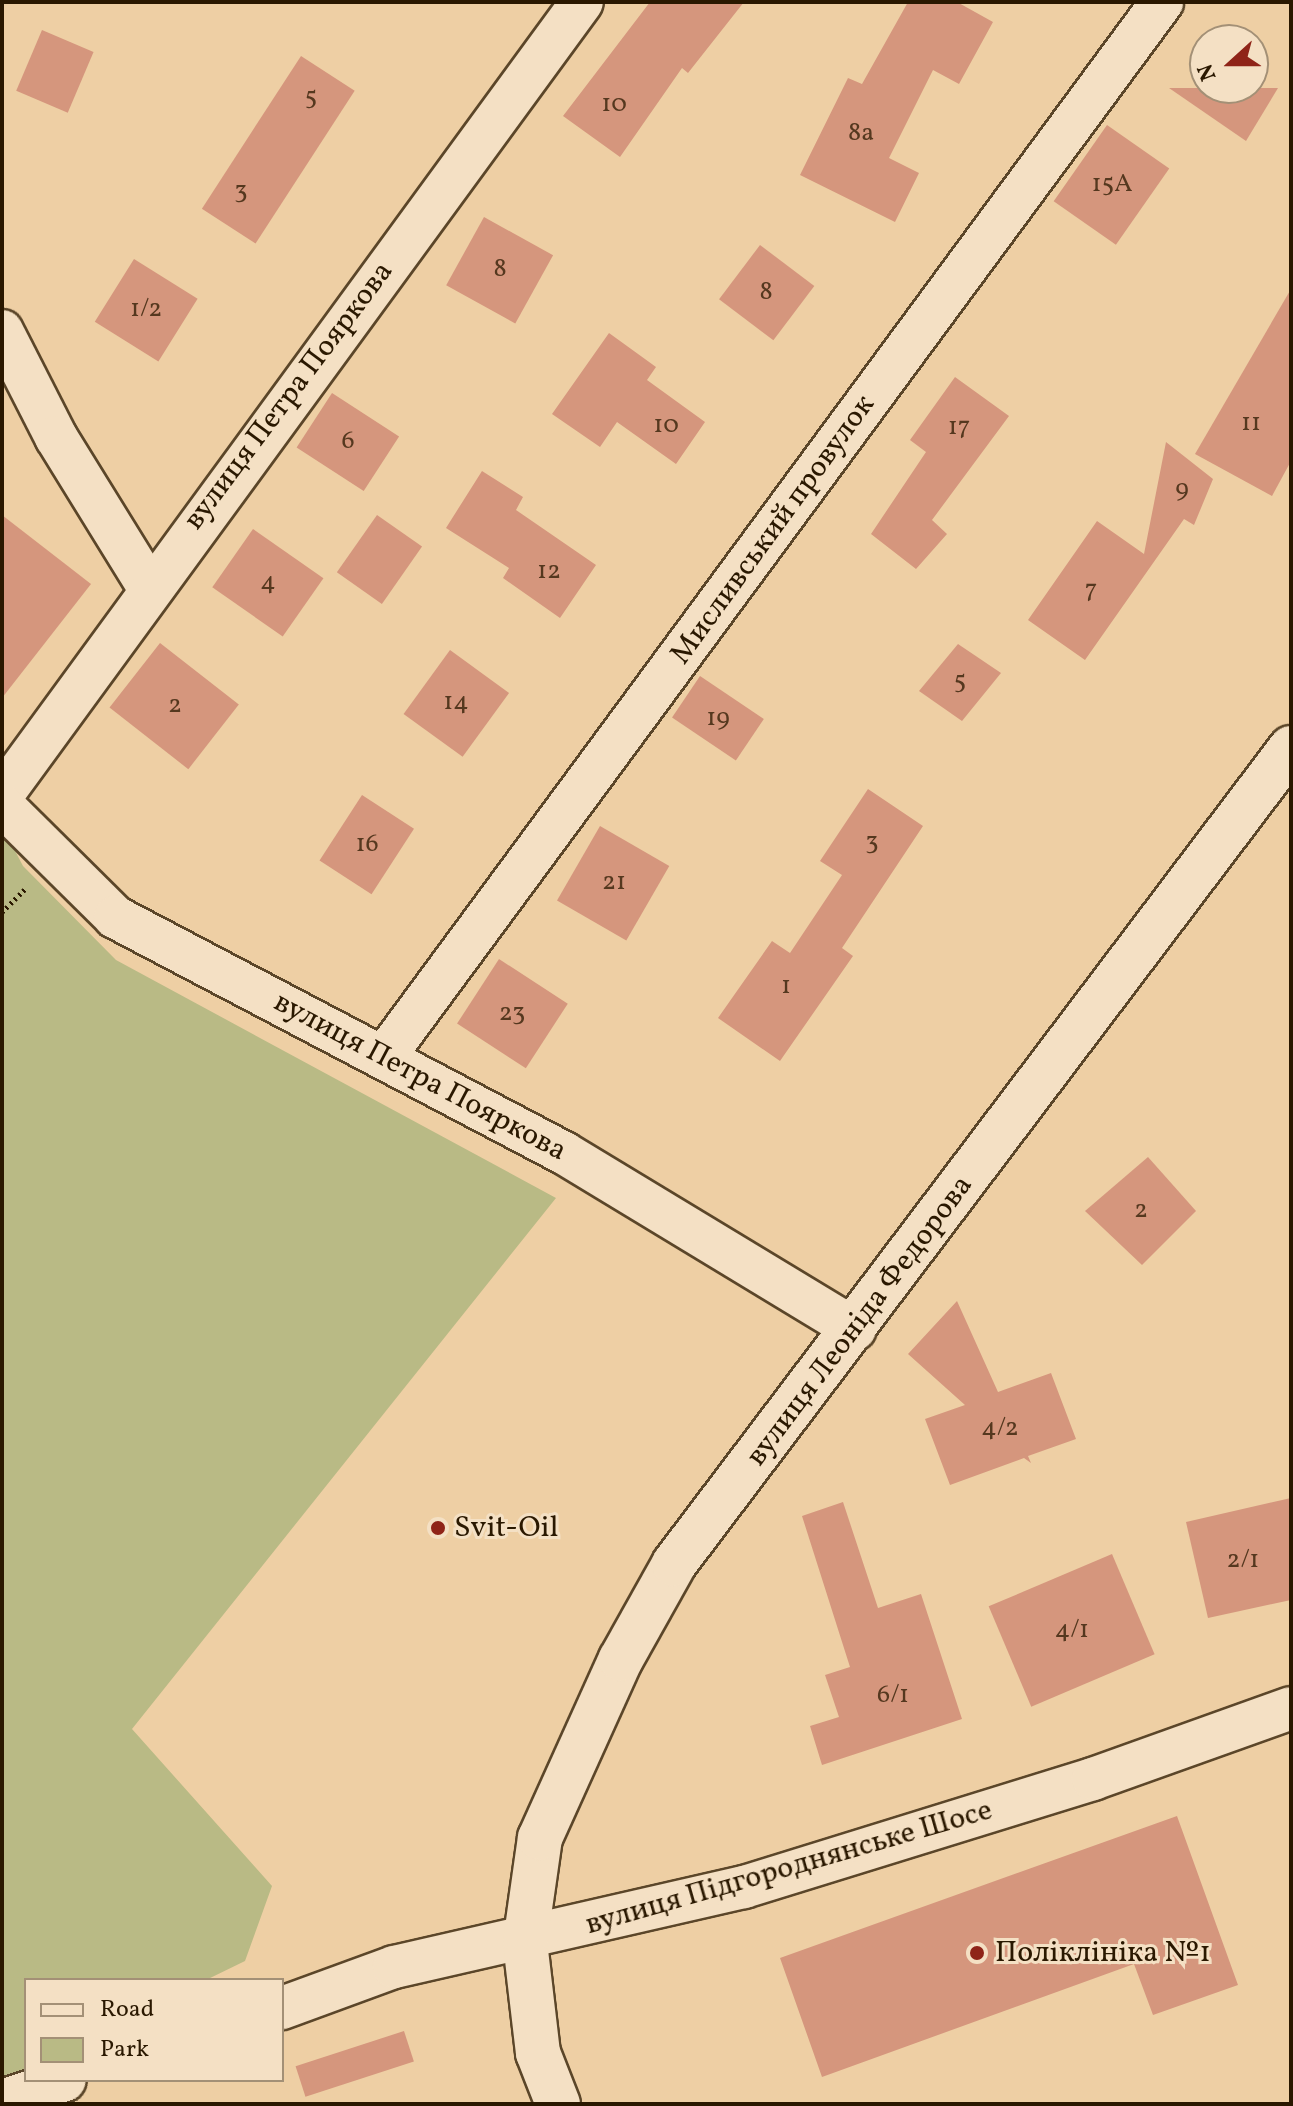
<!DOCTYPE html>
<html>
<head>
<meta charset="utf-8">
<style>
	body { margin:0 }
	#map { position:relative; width:1293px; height:2106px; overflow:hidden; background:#eecfa4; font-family:Vollkorn,serif }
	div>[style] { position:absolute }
	.green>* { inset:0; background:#b9ba85 }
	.building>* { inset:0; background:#d5967d; transform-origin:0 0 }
	.path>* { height:5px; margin-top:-2.5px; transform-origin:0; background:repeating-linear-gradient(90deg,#2a1800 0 2px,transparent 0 6px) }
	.roads { filter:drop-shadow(2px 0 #5b4629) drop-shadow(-2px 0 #5b4629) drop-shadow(0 2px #5b4629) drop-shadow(0 -2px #5b4629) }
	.minor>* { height:42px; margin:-21px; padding:0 21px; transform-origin:21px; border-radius:21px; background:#f4e0c4 }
	.tertiary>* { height:44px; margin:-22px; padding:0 22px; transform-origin:22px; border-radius:22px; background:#f4e0c4 }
	.dots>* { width:22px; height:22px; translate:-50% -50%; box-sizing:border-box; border:4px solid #f4e0c4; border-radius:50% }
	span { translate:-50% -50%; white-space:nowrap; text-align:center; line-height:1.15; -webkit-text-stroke:6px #f4e0c4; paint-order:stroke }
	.number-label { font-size:26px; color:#55381f }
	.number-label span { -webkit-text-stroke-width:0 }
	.street-label { font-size:30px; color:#2a1800 }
	.poi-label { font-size:30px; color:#2a1800 }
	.left { translate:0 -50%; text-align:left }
	.frame { position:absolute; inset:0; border:4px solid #2a1800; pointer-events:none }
	.legend { position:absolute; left:24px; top:1978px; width:260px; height:104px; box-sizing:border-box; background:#f4e0c4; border:2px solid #a39076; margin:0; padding:10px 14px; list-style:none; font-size:24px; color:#2a1800 }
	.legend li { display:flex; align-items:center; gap:16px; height:40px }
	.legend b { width:40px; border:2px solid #a39076 }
	.north { position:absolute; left:1189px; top:24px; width:80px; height:80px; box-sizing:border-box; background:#f4e0c4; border:2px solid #a39076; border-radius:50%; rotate:249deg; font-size:22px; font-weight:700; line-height:32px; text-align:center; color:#2a1800 }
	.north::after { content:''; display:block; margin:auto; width:28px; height:36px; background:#8f2418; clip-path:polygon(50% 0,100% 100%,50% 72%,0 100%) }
</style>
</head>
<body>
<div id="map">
	<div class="green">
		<div style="clip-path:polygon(2px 826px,23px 866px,116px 960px,556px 1198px,132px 1729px,272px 1886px,245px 1961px,206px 1980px,26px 1980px,26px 2070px,2px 2082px)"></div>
	</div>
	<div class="building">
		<div style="clip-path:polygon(650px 2px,744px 2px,688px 73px,682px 68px,620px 157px,563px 116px)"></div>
		<div style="clip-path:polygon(908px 2px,957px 2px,993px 22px,959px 84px,933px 70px,889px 158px,919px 173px,895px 222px,800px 175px,848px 78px,862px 84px)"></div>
		<div style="left:42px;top:30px;width:56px;height:66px;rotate:23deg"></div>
		<div style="left:301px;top:56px;width:64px;height:182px;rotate:33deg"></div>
		<div style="clip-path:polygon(1169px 88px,1278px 88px,1246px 141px)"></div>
		<div style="left:1107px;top:125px;width:76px;height:93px;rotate:35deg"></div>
		<div style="left:484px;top:217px;width:79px;height:78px;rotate:29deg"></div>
		<div style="left:760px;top:245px;width:68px;height:68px;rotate:37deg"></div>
		<div style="left:134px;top:259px;width:75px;height:74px;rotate:32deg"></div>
		<div style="clip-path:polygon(1291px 289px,1291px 461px,1272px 496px,1195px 454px)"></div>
		<div style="clip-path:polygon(609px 333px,656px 367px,647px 380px,705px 422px,676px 464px,617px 422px,600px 447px,552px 414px)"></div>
		<div style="clip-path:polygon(955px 377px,1009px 416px,932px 520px,947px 534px,916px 569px,871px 534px,926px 452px,910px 440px)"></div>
		<div style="left:332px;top:393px;width:80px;height:65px;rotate:33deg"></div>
		<div style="clip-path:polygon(1166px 442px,1213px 479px,1194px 525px,1184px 519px,1085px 660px,1028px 620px,1097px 521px,1144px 554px)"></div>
		<div style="clip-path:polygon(482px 471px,523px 497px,516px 510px,596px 565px,560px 618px,503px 578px,509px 568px,446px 528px)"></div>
		<div style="clip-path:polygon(2px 515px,91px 584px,2px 698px)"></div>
		<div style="left:377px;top:515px;width:55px;height:70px;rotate:35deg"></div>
		<div style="left:253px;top:529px;width:86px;height:71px;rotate:35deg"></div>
		<div style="left:160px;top:643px;width:100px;height:82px;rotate:38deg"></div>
		<div style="clip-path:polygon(958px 644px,1001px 673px,962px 721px,919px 691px)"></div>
		<div style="left:450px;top:650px;width:73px;height:79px;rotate:36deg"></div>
		<div style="left:700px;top:676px;width:77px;height:50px;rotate:34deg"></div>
		<div style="clip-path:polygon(868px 789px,923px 826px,842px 948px,853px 956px,780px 1061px,718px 1018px,772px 941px,790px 953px,842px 875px,820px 861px)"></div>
		<div style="left:362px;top:795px;width:62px;height:78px;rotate:33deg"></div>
		<div style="left:600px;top:826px;width:80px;height:86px;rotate:30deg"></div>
		<div style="left:499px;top:959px;width:82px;height:77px;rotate:33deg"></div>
		<div style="clip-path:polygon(1148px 1157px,1196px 1211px,1142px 1265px,1085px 1211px)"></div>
		<div style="clip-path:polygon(957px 1301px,998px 1392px,1051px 1373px,1076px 1439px,1028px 1456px,1031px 1463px,1024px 1458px,950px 1485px,925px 1419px,965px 1405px,908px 1354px)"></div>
		<div style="clip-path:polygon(1291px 1498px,1291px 1600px,1208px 1618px,1186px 1522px)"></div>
		<div style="clip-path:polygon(843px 1502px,878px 1608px,921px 1594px,962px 1719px,822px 1765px,810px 1726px,839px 1717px,825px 1675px,850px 1667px,802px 1516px)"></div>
		<div style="left:1112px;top:1554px;width:109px;height:134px;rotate:67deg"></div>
		<div style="clip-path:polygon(1177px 1816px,1238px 1985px,1153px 2015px,1134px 1964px,822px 2077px,780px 1958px)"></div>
		<div style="left:404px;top:2031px;width:32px;height:114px;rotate:72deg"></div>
	</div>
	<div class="path">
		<div style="left:2px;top:912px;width:34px;rotate:-45deg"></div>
	</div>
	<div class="roads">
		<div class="minor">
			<div style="left:2px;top:331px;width:119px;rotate:63deg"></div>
			<div style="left:56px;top:437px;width:175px;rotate:58.3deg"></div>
			<div style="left:2px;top:795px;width:982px;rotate:-53.82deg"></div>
			<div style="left:2px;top:805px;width:159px;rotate:44.7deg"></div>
			<div style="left:115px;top:917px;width:507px;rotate:27.73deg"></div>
			<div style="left:564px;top:1153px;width:340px;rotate:31.2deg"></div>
			<div style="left:384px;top:1057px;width:1311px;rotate:-53.59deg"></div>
			<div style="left:282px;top:2008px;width:119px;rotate:-20.1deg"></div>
			<div style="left:394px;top:1967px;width:359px;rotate:-12.9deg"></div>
			<div style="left:744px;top:1887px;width:365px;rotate:-17.2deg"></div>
			<div style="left:1093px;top:1779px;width:210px;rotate:-19.7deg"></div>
			<div style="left:2px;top:2101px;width:66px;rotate:-18.4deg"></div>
		</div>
		<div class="tertiary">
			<div style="left:558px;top:2104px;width:55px;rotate:-111.4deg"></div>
			<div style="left:538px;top:2053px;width:111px;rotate:-96.7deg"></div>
			<div style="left:525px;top:1943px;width:106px;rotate:-81.9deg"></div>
			<div style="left:540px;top:1838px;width:196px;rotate:-65.7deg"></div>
			<div style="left:621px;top:1659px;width:109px;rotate:-60.8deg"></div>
			<div style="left:674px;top:1564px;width:1023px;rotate:-52.91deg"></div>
		</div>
	</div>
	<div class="dots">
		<div style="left:438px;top:1528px;background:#8f2418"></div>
		<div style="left:977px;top:1953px;background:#8f2418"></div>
	</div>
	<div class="number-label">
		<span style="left:311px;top:98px">5</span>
		<span style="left:614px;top:105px">10</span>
		<span style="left:861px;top:134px">8а</span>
		<span style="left:1112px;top:185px">15А</span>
		<span style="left:241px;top:192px">3</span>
		<span style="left:500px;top:270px">8</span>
		<span style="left:766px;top:293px">8</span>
		<span style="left:146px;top:310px">1/2</span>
		<span style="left:1251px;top:424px">11</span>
		<span style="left:666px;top:426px">10</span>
		<span style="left:959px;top:428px">17</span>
		<span style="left:348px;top:442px">6</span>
		<span style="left:1182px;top:490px">9</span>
		<span style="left:549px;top:572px">12</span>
		<span style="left:268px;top:583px">4</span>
		<span style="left:1091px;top:591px">7</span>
		<span style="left:960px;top:682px">5</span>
		<span style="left:456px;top:703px">14</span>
		<span style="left:175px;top:706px">2</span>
		<span style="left:718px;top:719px">19</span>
		<span style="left:872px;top:843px">3</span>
		<span style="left:367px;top:845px">16</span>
		<span style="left:614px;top:883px">21</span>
		<span style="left:786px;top:987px">1</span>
		<span style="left:512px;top:1014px">23</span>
		<span style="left:1141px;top:1211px">2</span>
		<span style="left:1000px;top:1429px">4/2</span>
		<span style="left:1243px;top:1561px">2/1</span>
		<span style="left:1072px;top:1631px">4/1</span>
		<span style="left:893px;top:1696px">6/1</span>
	</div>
	<div class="street-label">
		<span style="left:289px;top:396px;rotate:-53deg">вулиця Петра Пояркова</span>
		<span style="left:773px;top:530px;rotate:-54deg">Мисливський провулок</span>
		<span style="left:420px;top:1077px;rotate:28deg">вулиця Петра Пояркова</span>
		<span style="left:860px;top:1321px;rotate:-53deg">вулиця Леоніда Федорова</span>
		<span style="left:789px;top:1868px;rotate:-16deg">вулиця Підгороднянське Шосе</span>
	</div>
	<div class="poi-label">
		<span class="left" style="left:454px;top:1528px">Svit-Oil</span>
		<span class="left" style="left:995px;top:1953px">Поліклініка №1</span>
	</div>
	<div class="frame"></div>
	<ul class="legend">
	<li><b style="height:10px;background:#f4e0c4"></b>Road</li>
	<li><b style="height:22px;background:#b9ba85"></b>Park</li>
	</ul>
	<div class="north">N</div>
</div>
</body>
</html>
